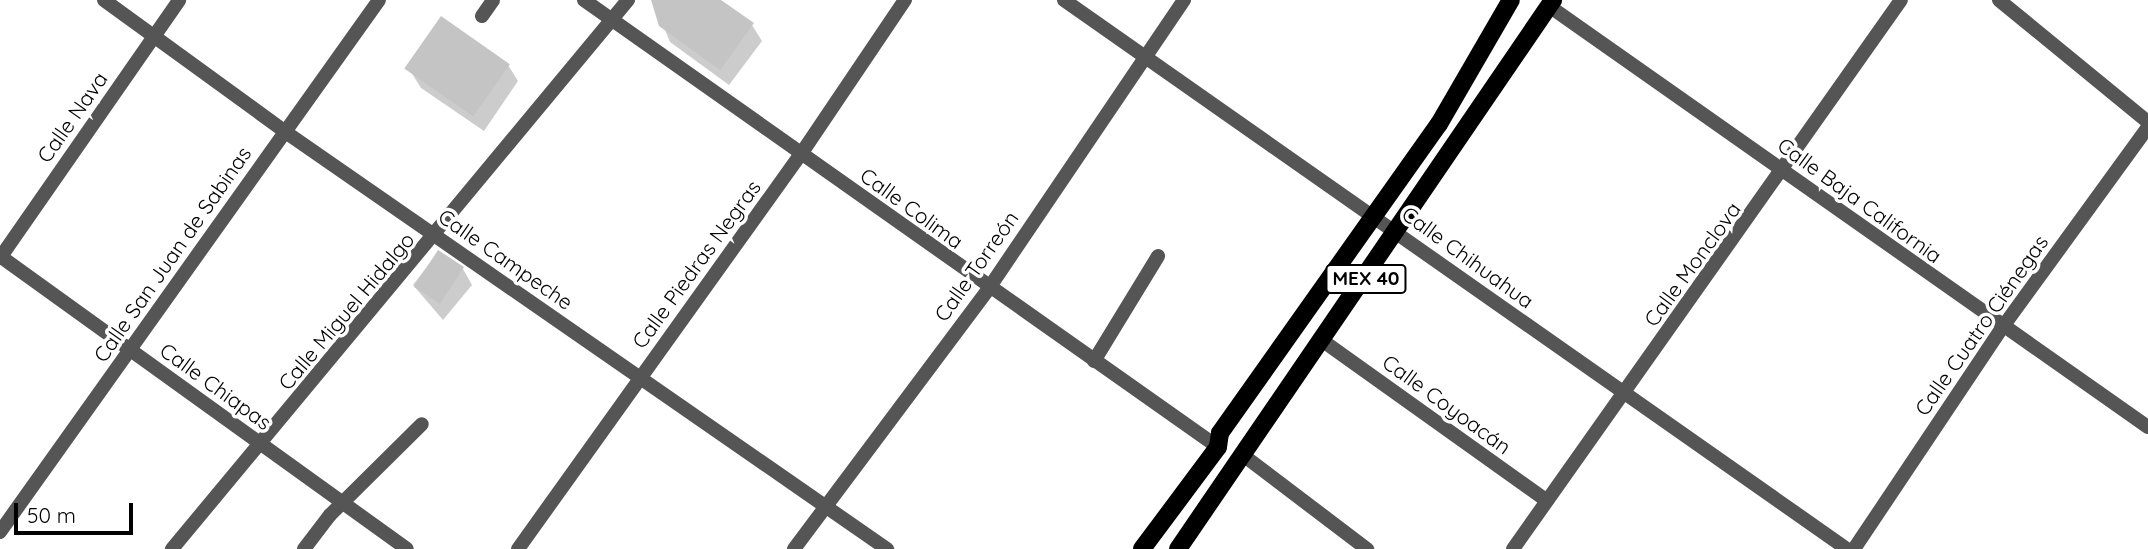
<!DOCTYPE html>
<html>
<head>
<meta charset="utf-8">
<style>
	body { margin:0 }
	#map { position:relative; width:2148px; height:549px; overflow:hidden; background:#fff; font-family:Quicksand,sans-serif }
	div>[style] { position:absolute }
	.shadow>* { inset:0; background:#0003 }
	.building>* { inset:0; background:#c4c4c4; transform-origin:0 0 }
	.minor>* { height:14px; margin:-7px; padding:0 7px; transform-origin:7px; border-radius:7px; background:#555 }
	.primary>* { height:18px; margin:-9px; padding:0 9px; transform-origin:9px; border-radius:9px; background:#000 }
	span { translate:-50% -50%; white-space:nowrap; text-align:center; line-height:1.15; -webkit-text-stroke:7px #fff; paint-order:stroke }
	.shield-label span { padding:2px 5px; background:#fff; border:2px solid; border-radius:5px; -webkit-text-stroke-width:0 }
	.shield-label { font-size:19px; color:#000; font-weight:700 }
	.street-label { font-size:21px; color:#000 }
	.scale { position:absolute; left:14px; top:503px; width:119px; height:32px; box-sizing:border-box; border:4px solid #000; border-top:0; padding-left:9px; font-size:21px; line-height:24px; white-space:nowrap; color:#000; -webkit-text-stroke:5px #fff; paint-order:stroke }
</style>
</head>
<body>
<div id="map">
	<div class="shadow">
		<div style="clip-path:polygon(653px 0,718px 0,752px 25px,762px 41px,729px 85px,670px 42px)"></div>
		<div style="clip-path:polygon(508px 65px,518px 81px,484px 131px,421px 88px,411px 72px)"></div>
		<div style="clip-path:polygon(438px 252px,463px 269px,472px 285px,443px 320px,413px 285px)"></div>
	</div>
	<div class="building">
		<div style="clip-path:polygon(651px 0,721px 0,754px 23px,720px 70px,659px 26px)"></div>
		<div style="left:441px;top:16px;width:84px;height:64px;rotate:35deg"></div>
		<div style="left:438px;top:250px;width:31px;height:44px;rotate:33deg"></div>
	</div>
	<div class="minor">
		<div style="left:104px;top:0;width:223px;rotate:36deg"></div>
		<div style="left:284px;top:131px;width:734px;rotate:34.73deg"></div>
		<div style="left:584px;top:0;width:776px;rotate:35.19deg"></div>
		<div style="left:1064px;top:0;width:956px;rotate:35.04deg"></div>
		<div style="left:1999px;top:0;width:193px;rotate:39.3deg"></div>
		<div style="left:1549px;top:6px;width:732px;rotate:35.1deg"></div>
		<div style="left:482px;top:16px;width:19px;rotate:-55deg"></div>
		<div style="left:0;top:256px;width:501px;rotate:35.75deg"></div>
		<div style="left:0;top:258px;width:314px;rotate:-55.2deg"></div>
		<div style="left:1323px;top:341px;width:275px;rotate:35.5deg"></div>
		<div style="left:1094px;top:361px;width:123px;rotate:-58.6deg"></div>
		<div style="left:1243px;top:455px;width:156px;rotate:37.2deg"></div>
		<div style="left:0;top:532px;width:653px;rotate:-54.53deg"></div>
		<div style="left:172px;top:549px;width:714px;rotate:-50.29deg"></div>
		<div style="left:304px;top:549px;width:43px;rotate:-52.6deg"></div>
		<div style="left:330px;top:515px;width:129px;rotate:-44.7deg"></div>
		<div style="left:518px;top:549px;width:486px;rotate:-54.4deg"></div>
		<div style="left:801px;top:154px;width:186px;rotate:-56deg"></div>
		<div style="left:794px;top:549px;width:326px;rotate:-53.2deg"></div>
		<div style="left:989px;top:288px;width:348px;rotate:-55.9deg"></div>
		<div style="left:1513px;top:549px;width:672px;rotate:-54.75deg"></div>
		<div style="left:1854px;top:549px;width:266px;rotate:-56.2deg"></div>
		<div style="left:2002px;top:328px;width:248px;rotate:-54deg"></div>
	</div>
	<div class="primary">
		<div style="left:1142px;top:549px;width:127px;rotate:-53.3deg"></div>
		<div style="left:1218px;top:447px;width:14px;rotate:-82deg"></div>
		<div style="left:1220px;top:433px;width:379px;rotate:-54.7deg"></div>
		<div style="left:1439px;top:124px;width:143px;rotate:-59.9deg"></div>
		<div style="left:1178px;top:549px;width:665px;rotate:-55.66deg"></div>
	</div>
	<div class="shield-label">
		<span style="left:1366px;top:279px">MEX 40</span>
	</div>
	<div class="street-label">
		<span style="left:72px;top:117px;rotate:-55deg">Calle Nava</span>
		<span style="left:1860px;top:200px;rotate:36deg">Calle Baja California</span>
		<span style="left:912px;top:208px;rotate:36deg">Calle Colima</span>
		<span style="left:172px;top:254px;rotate:-55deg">Calle San Juan de Sabinas</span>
		<span style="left:1468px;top:257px;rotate:36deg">Calle Chihuahua</span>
		<span style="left:506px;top:259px;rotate:35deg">Calle Campeche</span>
		<span style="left:696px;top:264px;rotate:-54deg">Calle Piedras Negras</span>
		<span style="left:1692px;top:264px;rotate:-54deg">Calle Monclova</span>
		<span style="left:976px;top:266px;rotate:-55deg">Calle Torreón</span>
		<span style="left:346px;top:311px;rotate:-50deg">Calle Miguel Hidalgo</span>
		<span style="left:1981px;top:325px;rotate:-55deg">Calle Cuatro Ciénegas</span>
		<span style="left:216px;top:386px;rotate:36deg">Calle Chiapas</span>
		<span style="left:1447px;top:404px;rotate:36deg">Calle Coyoacán</span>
	</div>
	<div class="scale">50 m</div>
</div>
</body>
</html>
